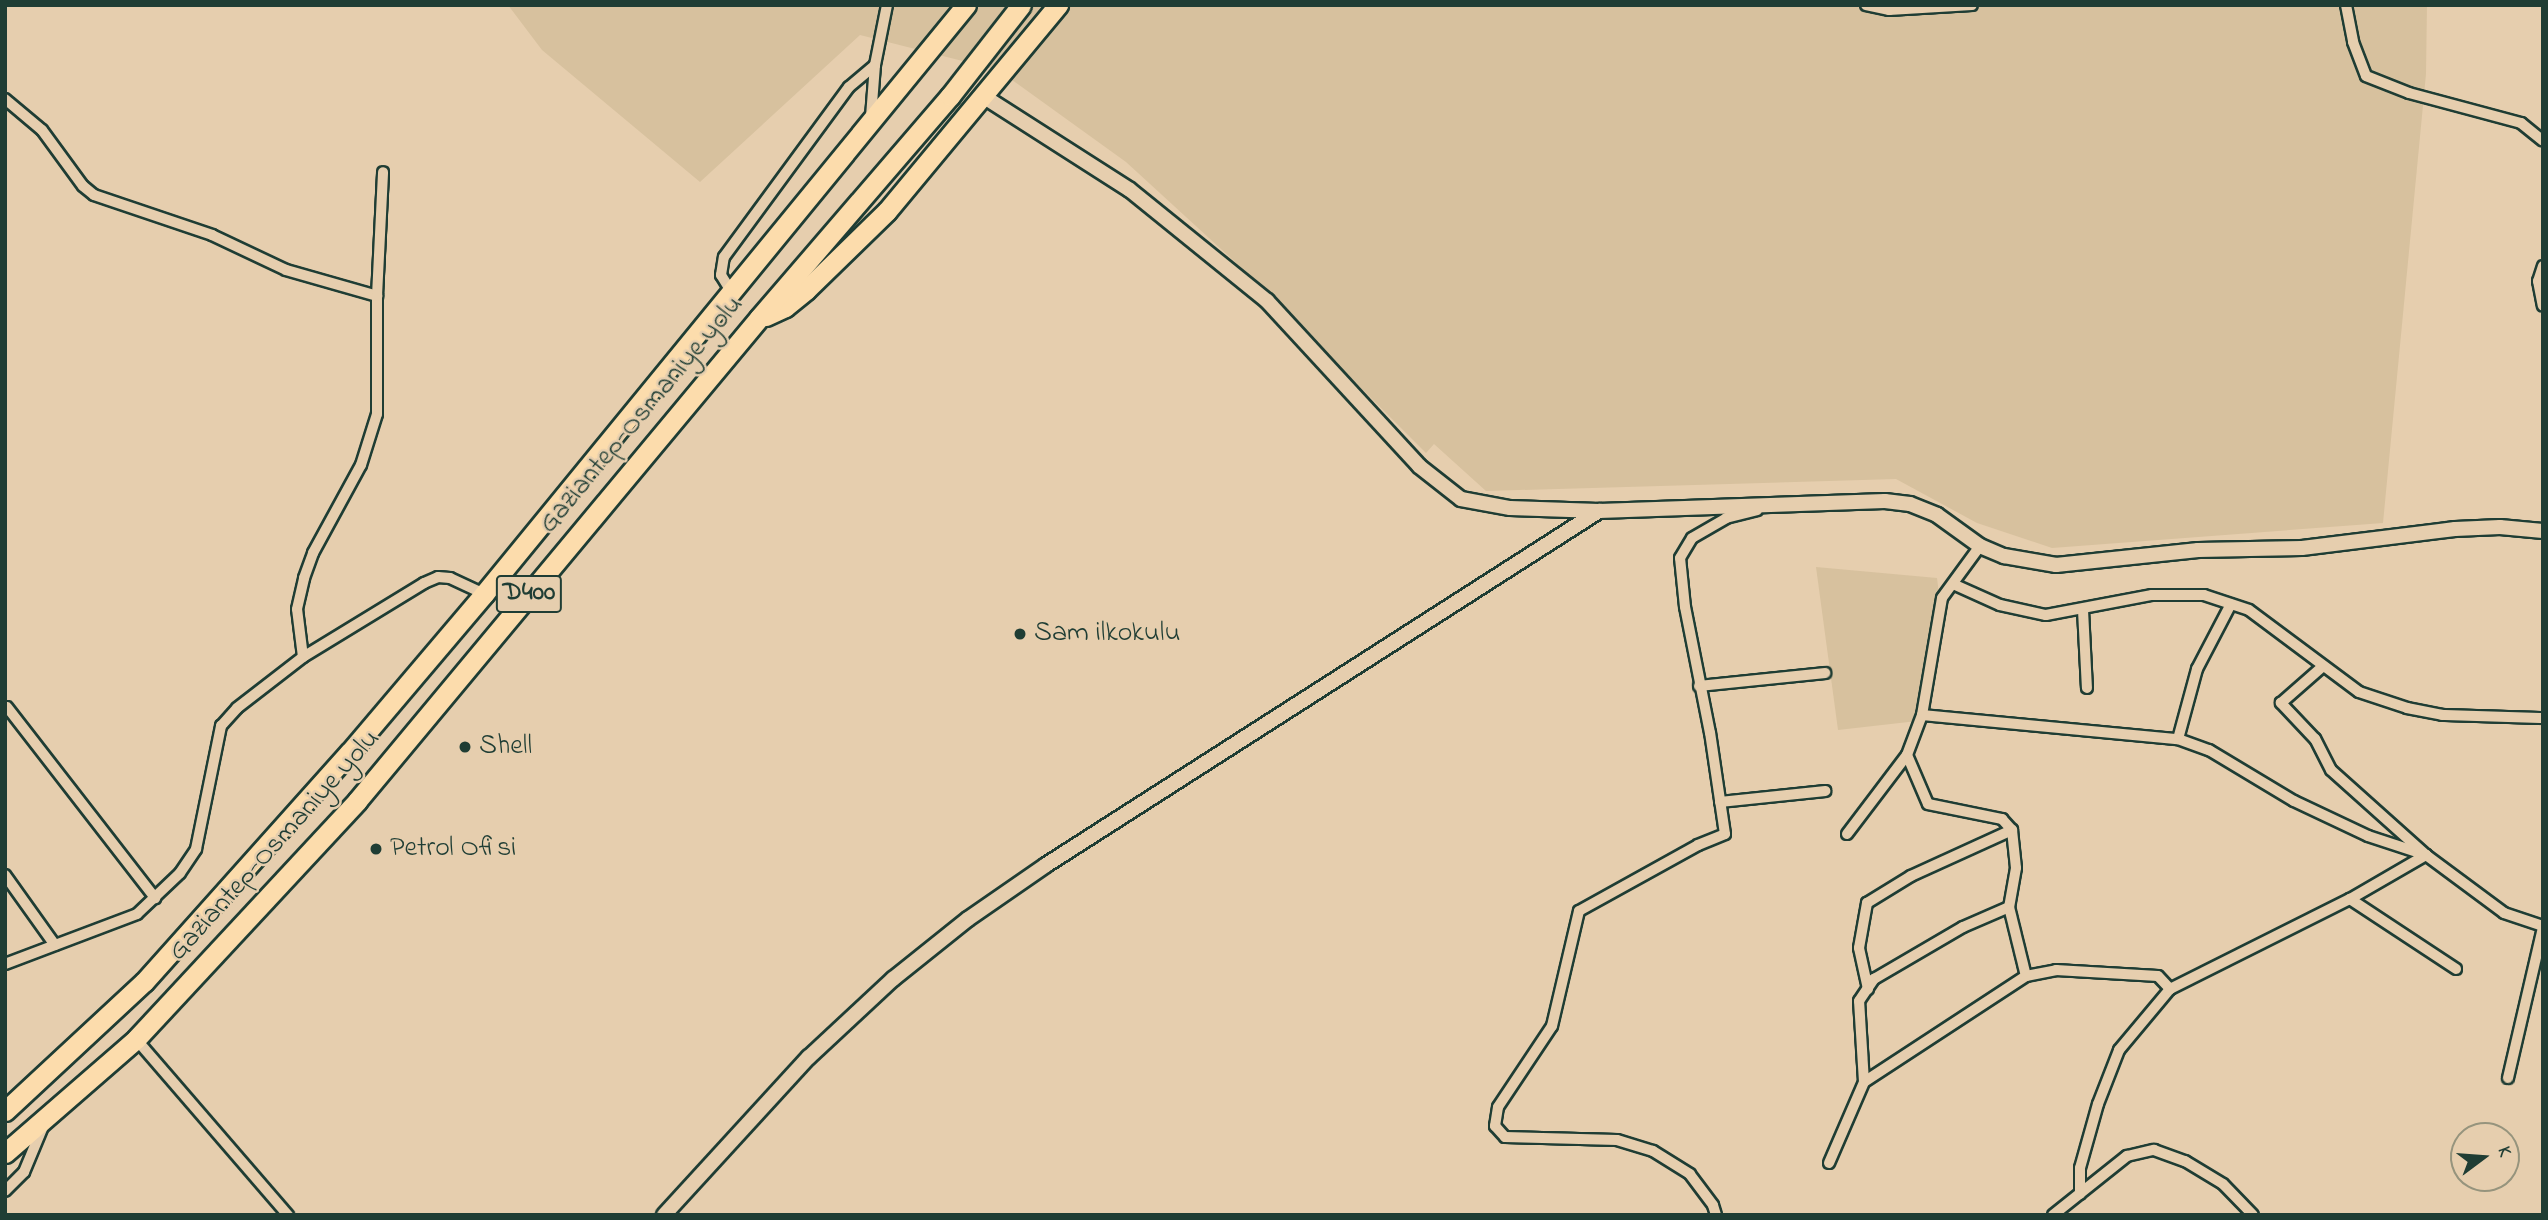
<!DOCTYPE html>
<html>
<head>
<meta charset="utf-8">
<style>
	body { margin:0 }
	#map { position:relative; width:2548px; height:1220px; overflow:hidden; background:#e6ceae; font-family:"Indie Flower",sans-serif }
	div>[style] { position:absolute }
	.built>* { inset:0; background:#d7c19e }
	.roads { filter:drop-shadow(2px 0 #1f3d34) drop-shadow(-2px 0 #1f3d34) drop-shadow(0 2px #1f3d34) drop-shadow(0 -2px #1f3d34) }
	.minor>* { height:10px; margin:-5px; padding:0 5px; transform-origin:5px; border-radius:5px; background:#e6ceae }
	.tertiary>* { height:14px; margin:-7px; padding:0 7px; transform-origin:7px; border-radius:7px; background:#e6ceae }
	.trunk>* { height:19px; margin:-9.5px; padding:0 9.5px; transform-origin:9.5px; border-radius:9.5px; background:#fcdcac }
	.dots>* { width:19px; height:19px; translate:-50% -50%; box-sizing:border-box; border:4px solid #e6ceae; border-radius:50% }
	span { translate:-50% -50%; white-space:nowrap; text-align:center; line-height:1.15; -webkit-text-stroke:5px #e6ceae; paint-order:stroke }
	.shield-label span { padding:2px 5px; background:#e6ceae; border:2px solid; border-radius:5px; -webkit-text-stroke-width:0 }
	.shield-label { font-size:26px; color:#1f3d34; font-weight:700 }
	.street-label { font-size:28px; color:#1f3d34 }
	.poi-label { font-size:28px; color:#1f3d34 }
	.left { translate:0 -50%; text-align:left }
	.frame { position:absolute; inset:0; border:7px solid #1f3d34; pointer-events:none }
	.north { position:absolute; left:2450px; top:1122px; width:70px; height:70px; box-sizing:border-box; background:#e6ceae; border:2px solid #96947d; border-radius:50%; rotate:74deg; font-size:19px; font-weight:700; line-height:28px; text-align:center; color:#1f3d34 }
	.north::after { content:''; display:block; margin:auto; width:24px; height:32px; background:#1f3d34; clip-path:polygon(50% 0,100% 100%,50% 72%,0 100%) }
</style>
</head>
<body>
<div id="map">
	<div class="built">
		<div style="clip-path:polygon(508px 5px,2427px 5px,2426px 74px,2383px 523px,2052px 548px,1977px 523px,1896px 479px,1486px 491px,1434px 444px,1426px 453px,1233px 260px,1126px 162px,1008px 77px,1010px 73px,860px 35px,700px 182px,542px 50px)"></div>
		<div style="clip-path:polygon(1816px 567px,1937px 578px,1941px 611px,1926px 720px,1838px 730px)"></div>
	</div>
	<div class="roads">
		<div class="minor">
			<div style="left:1866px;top:5px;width:24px;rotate:12deg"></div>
			<div style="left:1889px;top:10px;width:83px;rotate:-3.4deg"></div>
			<div style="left:2346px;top:5px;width:38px;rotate:79deg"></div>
			<div style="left:2353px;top:42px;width:36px;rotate:69deg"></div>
			<div style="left:2366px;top:76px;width:46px;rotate:21.6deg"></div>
			<div style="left:2409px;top:93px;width:116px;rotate:15deg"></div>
			<div style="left:2521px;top:123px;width:28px;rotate:39deg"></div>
			<div style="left:5px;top:99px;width:48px;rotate:40deg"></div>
			<div style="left:42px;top:130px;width:69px;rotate:53.8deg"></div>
			<div style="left:83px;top:186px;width:14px;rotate:39deg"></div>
			<div style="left:94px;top:195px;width:125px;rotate:18.7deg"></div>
			<div style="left:212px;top:235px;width:82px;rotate:25.3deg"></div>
			<div style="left:286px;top:270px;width:95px;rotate:15.9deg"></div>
			<div style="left:871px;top:117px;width:52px;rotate:-85.6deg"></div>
			<div style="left:875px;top:65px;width:61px;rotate:-78.7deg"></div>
			<div style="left:2543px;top:266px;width:16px;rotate:108deg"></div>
			<div style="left:2538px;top:281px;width:25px;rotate:79deg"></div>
			<div style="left:731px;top:291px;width:19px;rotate:-122deg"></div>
			<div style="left:721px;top:275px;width:18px;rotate:-81deg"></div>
			<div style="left:724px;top:257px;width:211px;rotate:-53.7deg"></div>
			<div style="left:849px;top:87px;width:34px;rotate:-40deg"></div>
			<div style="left:1980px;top:546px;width:64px;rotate:126.2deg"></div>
			<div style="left:1942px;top:598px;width:119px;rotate:99.7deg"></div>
			<div style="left:1922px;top:715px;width:43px;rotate:110.6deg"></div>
			<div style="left:1907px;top:755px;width:53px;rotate:66.8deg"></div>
			<div style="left:1928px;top:804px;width:76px;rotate:11.5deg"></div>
			<div style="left:2002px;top:819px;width:15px;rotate:48deg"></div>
			<div style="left:2012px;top:830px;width:38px;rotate:84deg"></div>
			<div style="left:2016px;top:868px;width:40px;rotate:100deg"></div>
			<div style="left:2009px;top:907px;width:71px;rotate:76.2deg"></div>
			<div style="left:1953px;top:584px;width:51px;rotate:24.1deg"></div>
			<div style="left:2000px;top:605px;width:47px;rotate:12.3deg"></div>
			<div style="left:2046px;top:615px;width:108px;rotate:-10.7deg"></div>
			<div style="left:2152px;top:595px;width:52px"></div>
			<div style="left:2204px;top:595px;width:47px;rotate:18.4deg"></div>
			<div style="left:2249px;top:610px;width:137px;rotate:36.7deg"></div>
			<div style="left:2359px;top:692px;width:51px;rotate:18.4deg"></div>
			<div style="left:2407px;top:708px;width:36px;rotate:11deg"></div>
			<div style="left:2442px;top:715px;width:101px;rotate:1.7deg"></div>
			<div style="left:2083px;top:610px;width:78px;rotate:87.1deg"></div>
			<div style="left:303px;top:657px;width:142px;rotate:-31.4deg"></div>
			<div style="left:424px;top:583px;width:15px;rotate:-23deg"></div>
			<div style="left:438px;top:577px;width:12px;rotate:5deg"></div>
			<div style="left:450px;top:578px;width:38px;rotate:25deg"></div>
			<div style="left:1699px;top:686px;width:127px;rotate:-5.9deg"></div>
			<div style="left:7px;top:707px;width:242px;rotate:52.2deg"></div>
			<div style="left:1922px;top:715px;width:257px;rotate:5.4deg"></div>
			<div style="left:2178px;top:739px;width:33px;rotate:20deg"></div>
			<div style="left:2209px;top:750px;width:99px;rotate:31deg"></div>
			<div style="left:2294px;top:801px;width:82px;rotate:25.3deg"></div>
			<div style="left:2368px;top:836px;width:61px;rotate:18.1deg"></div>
			<div style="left:2426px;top:855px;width:97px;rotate:36.6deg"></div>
			<div style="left:2504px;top:913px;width:41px;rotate:18.4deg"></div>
			<div style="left:2178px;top:739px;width:73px;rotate:-74.8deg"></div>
			<div style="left:2197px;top:669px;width:73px;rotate:-62.4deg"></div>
			<div style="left:1720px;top:802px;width:106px;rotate:-6deg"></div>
			<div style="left:1847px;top:834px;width:99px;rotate:-52.8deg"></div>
			<div style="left:5px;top:875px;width:86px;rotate:54.5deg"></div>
			<div style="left:2350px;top:899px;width:127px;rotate:33.4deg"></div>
			<div style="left:5px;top:964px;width:141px;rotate:-20.7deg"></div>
			<div style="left:137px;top:914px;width:59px;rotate:-43.6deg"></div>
			<div style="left:180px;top:873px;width:29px;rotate:-56deg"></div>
			<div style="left:196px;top:849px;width:126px;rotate:-78.5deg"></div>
			<div style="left:221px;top:726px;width:24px;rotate:-48deg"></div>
			<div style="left:237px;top:708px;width:83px;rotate:-37.7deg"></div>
			<div style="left:303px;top:657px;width:48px;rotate:-97.1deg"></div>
			<div style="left:297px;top:609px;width:32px;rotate:-77deg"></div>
			<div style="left:304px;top:578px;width:27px;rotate:-70deg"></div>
			<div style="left:313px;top:553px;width:100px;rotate:-61.4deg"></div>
			<div style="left:361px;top:465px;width:53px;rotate:-72.6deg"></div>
			<div style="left:377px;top:414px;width:118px;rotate:-90deg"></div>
			<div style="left:377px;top:296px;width:124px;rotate:-87.2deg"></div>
			<div style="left:1868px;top:989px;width:42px;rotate:-102.4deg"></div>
			<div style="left:1859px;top:948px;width:46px;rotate:-79.9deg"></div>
			<div style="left:1867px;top:903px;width:52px;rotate:-31.5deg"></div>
			<div style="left:1911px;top:876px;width:111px;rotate:-24.5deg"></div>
			<div style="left:136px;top:1039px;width:233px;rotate:49.2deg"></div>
			<div style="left:2508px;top:1078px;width:155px;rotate:-76.9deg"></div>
			<div style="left:1864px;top:1082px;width:194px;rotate:-33.2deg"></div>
			<div style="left:2026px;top:976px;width:31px;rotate:-11deg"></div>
			<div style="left:2056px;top:970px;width:102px;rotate:3.4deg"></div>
			<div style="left:2158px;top:976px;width:18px;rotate:47deg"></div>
			<div style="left:1829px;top:1163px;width:88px;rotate:-66.6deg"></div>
			<div style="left:1864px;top:1082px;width:81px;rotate:-93.5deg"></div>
			<div style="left:1859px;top:1001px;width:27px;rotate:-56deg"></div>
			<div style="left:1874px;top:979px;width:103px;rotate:-30.3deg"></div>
			<div style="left:1963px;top:927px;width:50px;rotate:-23.5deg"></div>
			<div style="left:5px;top:1191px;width:27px;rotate:-45deg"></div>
			<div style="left:24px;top:1172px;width:52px;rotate:-67.4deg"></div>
			<div style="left:2080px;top:1194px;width:26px;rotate:-90deg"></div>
			<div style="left:2080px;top:1168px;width:66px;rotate:-74.3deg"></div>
			<div style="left:2098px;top:1104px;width:58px;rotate:-68.7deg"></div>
			<div style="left:2119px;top:1050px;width:80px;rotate:-50.1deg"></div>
			<div style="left:2170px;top:989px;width:201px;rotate:-26.6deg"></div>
			<div style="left:2350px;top:899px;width:88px;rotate:-30.1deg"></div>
			<div style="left:2426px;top:855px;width:127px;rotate:-138.2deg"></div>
			<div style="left:2331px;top:770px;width:35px;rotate:-117deg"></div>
			<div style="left:2315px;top:739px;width:50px;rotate:-133.4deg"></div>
			<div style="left:2281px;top:703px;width:55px;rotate:-41.3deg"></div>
			<div style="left:1716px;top:1215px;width:10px;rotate:-107deg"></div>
			<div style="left:1713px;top:1205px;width:39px;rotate:-127deg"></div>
			<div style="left:1690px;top:1174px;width:44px;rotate:-148.1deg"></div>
			<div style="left:1653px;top:1151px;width:38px;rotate:-163deg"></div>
			<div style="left:1617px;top:1140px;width:112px;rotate:-178.5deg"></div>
			<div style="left:1505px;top:1137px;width:15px;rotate:-132deg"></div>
			<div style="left:1495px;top:1126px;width:19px;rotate:-81deg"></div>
			<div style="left:1498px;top:1107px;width:97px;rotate:-56.3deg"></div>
			<div style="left:1552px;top:1026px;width:118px;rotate:-76.8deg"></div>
			<div style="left:1579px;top:911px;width:136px;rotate:-29deg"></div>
			<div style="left:1698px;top:845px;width:29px;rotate:-22deg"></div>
			<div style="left:1725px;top:834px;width:102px;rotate:-98.4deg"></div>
			<div style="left:1710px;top:733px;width:128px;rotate:-101.2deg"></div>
			<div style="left:1685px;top:607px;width:49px;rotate:-95.8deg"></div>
			<div style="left:1680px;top:558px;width:23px;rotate:-59deg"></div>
			<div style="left:1692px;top:538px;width:39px;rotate:-30deg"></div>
			<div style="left:1726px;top:518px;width:32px;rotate:-14deg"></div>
			<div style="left:2053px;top:1215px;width:95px;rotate:-38.6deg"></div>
			<div style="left:2127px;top:1156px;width:28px;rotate:-13deg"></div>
			<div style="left:2154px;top:1150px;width:33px;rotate:20deg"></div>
			<div style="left:2185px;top:1161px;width:44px;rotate:31.2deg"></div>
			<div style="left:2223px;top:1184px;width:43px;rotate:45.9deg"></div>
		</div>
		<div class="tertiary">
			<div style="left:983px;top:96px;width:174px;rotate:32.6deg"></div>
			<div style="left:1130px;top:190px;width:176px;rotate:39deg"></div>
			<div style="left:1267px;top:301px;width:224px;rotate:47.3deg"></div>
			<div style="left:1419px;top:466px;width:53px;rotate:38.2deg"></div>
			<div style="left:1461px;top:499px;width:50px;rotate:10.4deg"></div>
			<div style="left:1510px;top:508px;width:89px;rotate:1.9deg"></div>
			<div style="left:1599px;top:511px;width:286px;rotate:-2deg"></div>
			<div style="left:1885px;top:501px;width:25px;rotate:7deg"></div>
			<div style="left:1910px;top:504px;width:29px;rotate:22deg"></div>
			<div style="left:1937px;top:515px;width:53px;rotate:35.8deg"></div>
			<div style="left:1980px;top:546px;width:26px;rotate:23deg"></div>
			<div style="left:2004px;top:556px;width:53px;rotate:9.8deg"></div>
			<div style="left:2056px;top:565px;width:143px;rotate:-6deg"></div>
			<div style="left:2198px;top:550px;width:104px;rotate:-1.1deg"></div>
			<div style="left:2302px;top:548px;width:154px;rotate:-7.1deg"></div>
			<div style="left:2455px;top:529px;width:45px;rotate:-2.5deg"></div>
			<div style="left:2500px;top:527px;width:43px;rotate:5.3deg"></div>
			<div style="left:664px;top:1215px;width:214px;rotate:-47.5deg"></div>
			<div style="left:809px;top:1057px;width:115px;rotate:-42.9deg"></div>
			<div style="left:893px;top:979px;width:96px;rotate:-38.7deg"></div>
			<div style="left:968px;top:919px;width:95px;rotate:-34.7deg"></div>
			<div style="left:1046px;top:865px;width:657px;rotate:-32.63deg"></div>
		</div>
		<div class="trunk">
			<div style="left:766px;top:316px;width:21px;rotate:-25deg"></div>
			<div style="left:785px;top:307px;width:27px;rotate:-39deg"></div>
			<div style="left:806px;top:290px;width:113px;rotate:-44.3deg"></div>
			<div style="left:887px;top:211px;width:268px;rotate:-50.3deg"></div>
			<div style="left:5px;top:1111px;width:190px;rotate:-42.9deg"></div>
			<div style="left:144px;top:982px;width:309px;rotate:-48.2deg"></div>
			<div style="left:350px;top:752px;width:207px;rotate:-49.7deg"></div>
			<div style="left:484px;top:594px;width:761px;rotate:-50.71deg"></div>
			<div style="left:5px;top:1153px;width:174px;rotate:-41deg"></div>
			<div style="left:136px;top:1039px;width:325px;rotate:-47.1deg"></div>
			<div style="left:357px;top:801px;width:628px;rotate:-50.23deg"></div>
			<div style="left:759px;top:318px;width:293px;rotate:-49.3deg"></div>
			<div style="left:950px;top:96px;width:115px;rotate:-52deg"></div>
		</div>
	</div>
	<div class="dots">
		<div style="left:1020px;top:634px;background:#1f3d34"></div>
		<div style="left:465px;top:747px;background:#1f3d34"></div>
		<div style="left:376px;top:849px;background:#1f3d34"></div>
	</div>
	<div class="shield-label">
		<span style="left:529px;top:594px">D400</span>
	</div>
	<div class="street-label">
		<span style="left:642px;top:415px;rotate:-50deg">Gaziantep-Osmaniye yolu</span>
		<span style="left:275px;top:846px;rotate:-48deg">Gaziantep-Osmaniye yolu</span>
	</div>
	<div class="poi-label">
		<span class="left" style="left:1034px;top:634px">Sam ilkokulu</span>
		<span class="left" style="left:479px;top:747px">Shell</span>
		<span class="left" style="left:390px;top:849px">Petrol Ofisi</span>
	</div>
	<div class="frame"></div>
	<div class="north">K</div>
</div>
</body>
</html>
